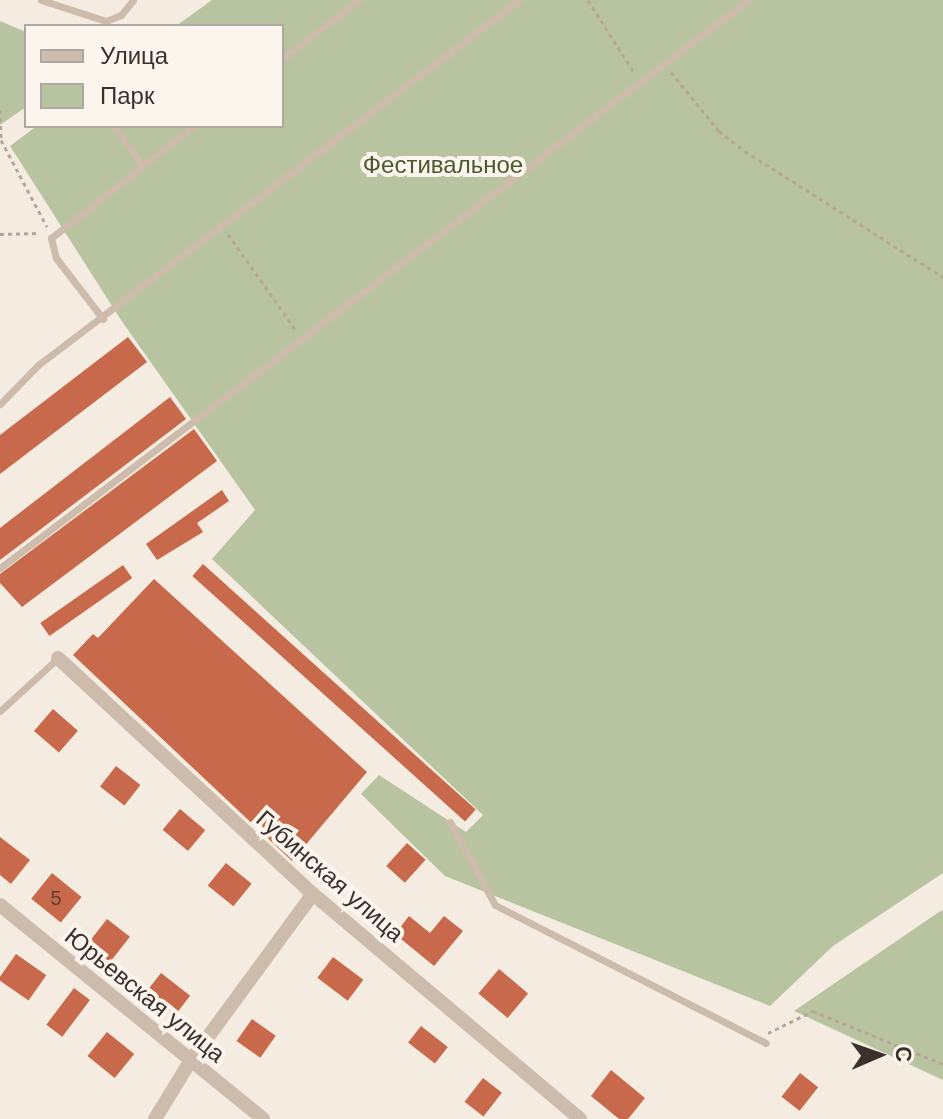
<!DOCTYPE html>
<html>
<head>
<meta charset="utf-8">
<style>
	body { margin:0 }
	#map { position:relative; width:943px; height:1119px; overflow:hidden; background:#f4ebe1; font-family:Arial,sans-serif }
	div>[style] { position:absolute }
	.green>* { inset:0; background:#b8c4a0 }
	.building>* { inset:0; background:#c8694b; transform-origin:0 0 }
	.path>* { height:3px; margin-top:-1.5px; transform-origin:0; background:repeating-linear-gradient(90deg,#b9a596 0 4px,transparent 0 8px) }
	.service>* { height:7px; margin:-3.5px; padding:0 3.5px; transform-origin:3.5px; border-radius:3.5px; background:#cdbbac }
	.minor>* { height:14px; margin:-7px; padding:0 7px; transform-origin:7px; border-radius:7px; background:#cdbbac }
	span { translate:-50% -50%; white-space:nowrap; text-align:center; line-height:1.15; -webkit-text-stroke:8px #fbf5ee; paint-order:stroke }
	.number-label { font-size:20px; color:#5e3e33 }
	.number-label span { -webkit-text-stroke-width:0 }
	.park-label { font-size:24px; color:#4a5a2e }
	.street-label { font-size:24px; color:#3b302b }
	.legend { position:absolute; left:24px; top:24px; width:260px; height:104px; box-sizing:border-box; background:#fbf5ee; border:2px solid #aea6a0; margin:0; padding:10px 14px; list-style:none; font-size:24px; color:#3b302b }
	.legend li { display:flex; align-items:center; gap:16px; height:40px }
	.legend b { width:40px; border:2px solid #aea6a0 }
	.north { position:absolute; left:839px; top:1015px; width:80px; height:80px; -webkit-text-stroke:6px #fbf5ee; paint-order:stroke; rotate:88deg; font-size:22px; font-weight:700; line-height:32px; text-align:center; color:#3b302b }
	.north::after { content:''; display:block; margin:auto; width:28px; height:36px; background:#3b302b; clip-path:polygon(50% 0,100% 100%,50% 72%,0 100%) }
</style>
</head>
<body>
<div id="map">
	<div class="green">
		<div style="clip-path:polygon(212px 0,943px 0,943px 873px,833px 946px,770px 1006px,445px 876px,361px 794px,379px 775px,466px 832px,483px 815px,212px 559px,255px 510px,121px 320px,10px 146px,37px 126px,282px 126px,282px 26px,176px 26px)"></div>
		<div style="clip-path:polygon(0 21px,26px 32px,26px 107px,0 125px)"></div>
		<div style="clip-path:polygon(943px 910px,943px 1080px,794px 1011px,939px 912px)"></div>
	</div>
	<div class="building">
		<div style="clip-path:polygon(128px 337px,147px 362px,0 474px,0 435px)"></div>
		<div style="clip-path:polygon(170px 397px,186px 419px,0 560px,0 528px)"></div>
		<div style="clip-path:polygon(194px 429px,217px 461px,22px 607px,0 583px,0 574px)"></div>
		<div style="clip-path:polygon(222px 490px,229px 501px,197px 523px,203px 532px,157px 560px,146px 544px)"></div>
		<div style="left:203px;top:564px;width:367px;height:16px;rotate:42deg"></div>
		<div style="left:123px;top:565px;width:16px;height:101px;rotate:55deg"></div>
		<div style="clip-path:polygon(154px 579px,367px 772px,292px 861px,73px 655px,93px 634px,98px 638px)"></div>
		<div style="left:53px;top:709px;width:33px;height:29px;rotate:41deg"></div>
		<div style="left:116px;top:766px;width:31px;height:26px;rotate:38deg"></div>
		<div style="left:180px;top:809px;width:33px;height:27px;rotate:40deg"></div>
		<div style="clip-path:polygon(0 837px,30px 860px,11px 884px,0 875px)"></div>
		<div style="left:407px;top:843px;width:25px;height:31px;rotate:42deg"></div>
		<div style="left:226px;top:863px;width:33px;height:29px;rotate:39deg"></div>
		<div style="left:52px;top:873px;width:38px;height:33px;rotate:39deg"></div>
		<div style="clip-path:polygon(409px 916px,430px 933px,444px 916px,463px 931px,434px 966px,395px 934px)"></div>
		<div style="left:107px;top:919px;width:29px;height:32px;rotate:38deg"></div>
		<div style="left:16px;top:954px;width:37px;height:31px;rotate:35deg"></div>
		<div style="left:333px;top:957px;width:38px;height:26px;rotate:37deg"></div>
		<div style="left:499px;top:969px;width:38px;height:32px;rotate:40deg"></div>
		<div style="left:161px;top:973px;width:37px;height:25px;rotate:38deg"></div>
		<div style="left:74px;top:988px;width:20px;height:46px;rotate:37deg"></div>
		<div style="left:252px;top:1019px;width:29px;height:27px;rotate:35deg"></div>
		<div style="left:421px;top:1026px;width:34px;height:21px;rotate:38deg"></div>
		<div style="left:107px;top:1032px;width:35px;height:31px;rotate:39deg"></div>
		<div style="clip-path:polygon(611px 1070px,645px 1098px,628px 1119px,619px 1119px,591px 1096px)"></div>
		<div style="left:800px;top:1073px;width:23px;height:30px;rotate:38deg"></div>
		<div style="left:483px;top:1078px;width:24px;height:30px;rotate:38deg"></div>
	</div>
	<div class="path">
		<div style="left:588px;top:0;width:88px;rotate:57.6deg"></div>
		<div style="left:671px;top:72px;width:76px;rotate:50.9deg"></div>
		<div style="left:719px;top:131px;width:33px;rotate:38deg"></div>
		<div style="left:745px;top:151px;width:235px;rotate:32.5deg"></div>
		<div style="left:0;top:110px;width:30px;rotate:88deg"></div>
		<div style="left:1px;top:140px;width:98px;rotate:62.1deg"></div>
		<div style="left:0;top:234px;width:40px;rotate:-1.4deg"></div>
		<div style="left:228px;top:234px;width:116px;rotate:54.8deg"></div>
		<div style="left:768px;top:1033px;width:50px;rotate:-26.1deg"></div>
		<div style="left:813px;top:1011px;width:140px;rotate:22.2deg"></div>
	</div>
	<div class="service">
		<div style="left:41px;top:0;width:68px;rotate:17.9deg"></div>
		<div style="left:106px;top:21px;width:16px;rotate:-22deg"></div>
		<div style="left:121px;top:15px;width:19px;rotate:-51deg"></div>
		<div style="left:282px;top:59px;width:97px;rotate:-37.5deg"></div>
		<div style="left:114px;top:126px;width:48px;rotate:54.3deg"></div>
		<div style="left:103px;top:319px;width:77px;rotate:-127.6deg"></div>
		<div style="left:56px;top:258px;width:21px;rotate:-104deg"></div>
		<div style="left:51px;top:238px;width:182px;rotate:-38.1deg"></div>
		<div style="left:0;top:404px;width:54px;rotate:-45.7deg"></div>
		<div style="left:38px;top:365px;width:604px;rotate:-37.19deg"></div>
		<div style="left:0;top:568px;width:939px;rotate:-37.21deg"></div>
		<div style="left:0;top:711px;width:79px;rotate:-42.4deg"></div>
		<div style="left:450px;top:822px;width:94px;rotate:61.5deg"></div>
		<div style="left:495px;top:905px;width:304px;rotate:27deg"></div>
	</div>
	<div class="minor">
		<div style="left:58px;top:658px;width:347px;rotate:42.8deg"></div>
		<div style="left:313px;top:894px;width:349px;rotate:40.1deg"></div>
		<div style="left:0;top:905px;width:339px;rotate:39.1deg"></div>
		<div style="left:155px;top:1119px;width:69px;rotate:-58.6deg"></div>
		<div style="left:191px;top:1060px;width:206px;rotate:-53.7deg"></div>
	</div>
	<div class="number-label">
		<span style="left:56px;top:898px">5</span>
	</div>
	<div class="park-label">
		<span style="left:443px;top:165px">Фестивальное</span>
	</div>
	<div class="street-label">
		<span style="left:330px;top:876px;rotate:41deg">Губинская улица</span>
		<span style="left:145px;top:995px;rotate:39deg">Юрьевская улица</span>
	</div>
	<ul class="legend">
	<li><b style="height:10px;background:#cdbbac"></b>Улица</li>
	<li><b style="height:22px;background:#b8c4a0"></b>Парк</li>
	</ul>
	<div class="north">С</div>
</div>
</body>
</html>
